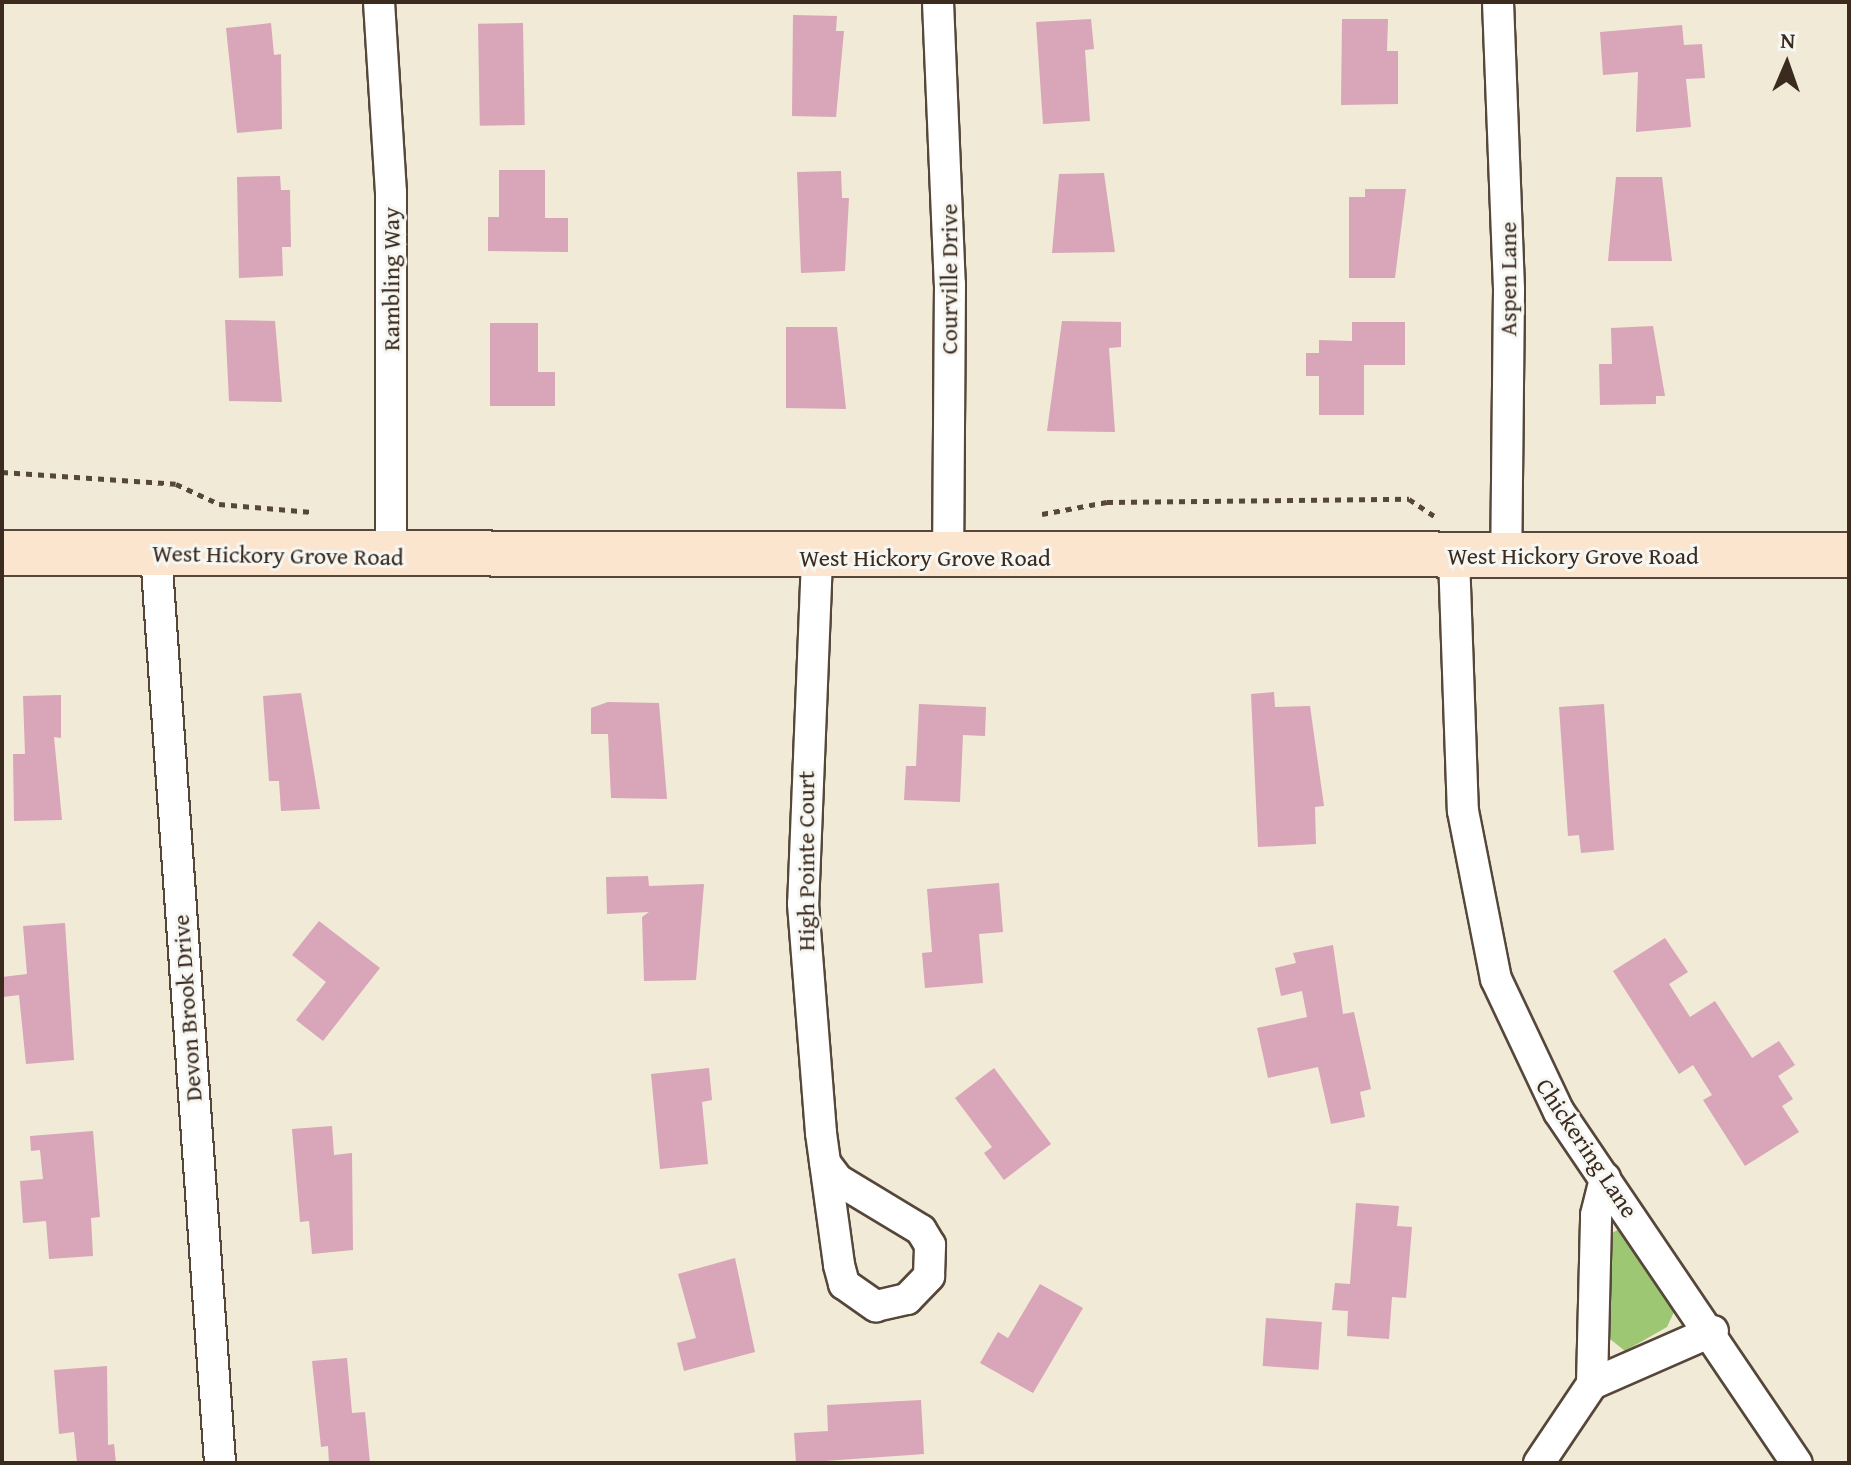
<!DOCTYPE html>
<html>
<head>
<meta charset="utf-8">
<style>
	body { margin:0 }
	#map { position:relative; width:1851px; height:1465px; overflow:hidden; background:#f0ead6; font-family:"Gentium Book Plus",serif }
	div>[style] { position:absolute }
	.green>* { inset:0; background:#9ec773 }
	.building>* { inset:0; background:#d8a5b9; transform-origin:0 0 }
	.path>* { height:5px; margin-top:-2.5px; transform-origin:0; background:repeating-linear-gradient(90deg,#56473a 0 6px,transparent 0 12px) }
	.roads { filter:drop-shadow(2px 0 #56473a) drop-shadow(-2px 0 #56473a) drop-shadow(0 2px #56473a) drop-shadow(0 -2px #56473a) }
	.street>* { height:30px; margin:-15px; padding:0 15px; transform-origin:15px; border-radius:15px; background:#fff }
	.secondary>* { height:44px; margin:-22px; padding:0 22px; transform-origin:22px; border-radius:22px; background:#fbe5cf }
	span { translate:-50% -50%; white-space:nowrap; text-align:center; line-height:1.15; -webkit-text-stroke:6px #f6f6f2; paint-order:stroke }
	.street-label { font-size:24px; color:#3b2a1e }
	.frame { position:absolute; inset:0; border:4px solid #3b2a1e; pointer-events:none }
	.north { position:absolute; left:1747px; top:24px; width:80px; height:80px; -webkit-text-stroke:6px #f6f6f2; paint-order:stroke; rotate:2deg; font-size:22px; font-weight:700; line-height:32px; text-align:center; color:#3b2a1e }
	.north::after { content:''; display:block; margin:auto; width:28px; height:36px; background:#3b2a1e; clip-path:polygon(50% 0,100% 100%,50% 72%,0 100%) }
</style>
</head>
<body>
<div id="map">
	<div class="green">
		<div style="clip-path:polygon(1621px 1228px,1674px 1312px,1667px 1327px,1625px 1351px,1610px 1339px,1612px 1233px)"></div>
	</div>
	<div class="building">
		<div style="clip-path:polygon(793px 15px,837px 16px,836px 31px,844px 31px,836px 117px,792px 116px)"></div>
		<div style="clip-path:polygon(1091px 19px,1094px 49px,1085px 50px,1090px 121px,1043px 124px,1036px 22px)"></div>
		<div style="clip-path:polygon(1342px 19px,1388px 19px,1387px 51px,1398px 51px,1398px 104px,1341px 105px)"></div>
		<div style="clip-path:polygon(271px 23px,274px 55px,281px 54px,282px 129px,237px 133px,226px 28px)"></div>
		<div style="left:523px;top:23px;width:102px;height:45px;rotate:89deg"></div>
		<div style="clip-path:polygon(1682px 25px,1684px 45px,1702px 44px,1705px 78px,1686px 79px,1691px 127px,1636px 132px,1638px 72px,1603px 75px,1600px 32px)"></div>
		<div style="clip-path:polygon(499px 170px,545px 170px,545px 218px,568px 218px,568px 252px,488px 251px,488px 217px,499px 217px)"></div>
		<div style="clip-path:polygon(841px 171px,842px 198px,849px 198px,845px 271px,801px 273px,797px 172px)"></div>
		<div style="clip-path:polygon(1104px 173px,1115px 252px,1052px 253px,1059px 174px)"></div>
		<div style="clip-path:polygon(280px 176px,281px 190px,290px 190px,291px 247px,282px 247px,283px 276px,239px 278px,237px 177px)"></div>
		<div style="clip-path:polygon(1616px 177px,1662px 177px,1672px 261px,1608px 261px)"></div>
		<div style="clip-path:polygon(1365px 189px,1406px 189px,1395px 278px,1349px 278px,1349px 197px,1365px 197px)"></div>
		<div style="clip-path:polygon(225px 320px,275px 321px,282px 402px,229px 401px)"></div>
		<div style="clip-path:polygon(1062px 321px,1121px 322px,1121px 347px,1109px 348px,1115px 432px,1047px 431px)"></div>
		<div style="clip-path:polygon(1352px 322px,1405px 322px,1405px 365px,1364px 365px,1364px 415px,1319px 415px,1319px 376px,1306px 376px,1306px 353px,1319px 353px,1319px 340px,1352px 341px)"></div>
		<div style="clip-path:polygon(490px 323px,538px 323px,538px 372px,555px 372px,555px 406px,490px 406px)"></div>
		<div style="clip-path:polygon(1653px 326px,1665px 396px,1656px 396px,1656px 404px,1600px 405px,1599px 364px,1612px 364px,1611px 328px)"></div>
		<div style="clip-path:polygon(786px 327px,837px 327px,846px 409px,786px 408px)"></div>
		<div style="clip-path:polygon(1274px 692px,1275px 707px,1310px 706px,1324px 806px,1315px 807px,1316px 844px,1258px 847px,1251px 694px)"></div>
		<div style="clip-path:polygon(301px 693px,320px 809px,281px 811px,279px 781px,269px 781px,263px 696px)"></div>
		<div style="clip-path:polygon(61px 695px,61px 738px,54px 737px,62px 820px,14px 821px,13px 754px,25px 754px,23px 696px)"></div>
		<div style="clip-path:polygon(608px 702px,659px 703px,667px 799px,611px 798px,608px 734px,591px 734px,591px 708px)"></div>
		<div style="clip-path:polygon(919px 704px,986px 707px,985px 736px,963px 735px,960px 802px,904px 800px,906px 766px,916px 766px)"></div>
		<div style="clip-path:polygon(1604px 704px,1614px 850px,1581px 853px,1579px 835px,1568px 836px,1559px 707px)"></div>
		<div style="clip-path:polygon(648px 876px,649px 886px,704px 884px,696px 980px,644px 981px,642px 917px,649px 912px,607px 914px,606px 877px)"></div>
		<div style="clip-path:polygon(999px 883px,1003px 932px,979px 934px,983px 983px,925px 988px,922px 953px,932px 952px,927px 889px)"></div>
		<div style="clip-path:polygon(319px 921px,380px 968px,323px 1041px,296px 1020px,326px 982px,292px 955px)"></div>
		<div style="clip-path:polygon(65px 923px,74px 1060px,26px 1064px,19px 995px,3px 997px,2px 977px,27px 974px,23px 926px)"></div>
		<div style="clip-path:polygon(1665px 938px,1688px 972px,1669px 984px,1690px 1017px,1715px 1001px,1752px 1058px,1779px 1041px,1795px 1065px,1778px 1076px,1793px 1099px,1782px 1106px,1799px 1132px,1745px 1166px,1703px 1100px,1712px 1095px,1693px 1065px,1679px 1074px,1613px 971px)"></div>
		<div style="clip-path:polygon(1333px 945px,1343px 1014px,1354px 1012px,1371px 1089px,1360px 1092px,1365px 1117px,1331px 1124px,1318px 1067px,1268px 1078px,1257px 1028px,1307px 1017px,1302px 991px,1281px 996px,1275px 968px,1296px 963px,1293px 953px)"></div>
		<div style="clip-path:polygon(709px 1068px,712px 1100px,702px 1102px,708px 1164px,660px 1169px,651px 1074px)"></div>
		<div style="clip-path:polygon(994px 1068px,1051px 1144px,1004px 1180px,984px 1153px,992px 1147px,955px 1098px)"></div>
		<div style="clip-path:polygon(332px 1126px,334px 1155px,352px 1153px,353px 1250px,312px 1254px,309px 1221px,300px 1222px,292px 1129px)"></div>
		<div style="clip-path:polygon(93px 1131px,100px 1217px,91px 1218px,93px 1256px,49px 1259px,46px 1221px,23px 1223px,20px 1181px,43px 1179px,40px 1150px,31px 1151px,30px 1136px)"></div>
		<div style="clip-path:polygon(1356px 1203px,1399px 1206px,1397px 1226px,1412px 1227px,1406px 1298px,1392px 1297px,1389px 1339px,1347px 1336px,1348px 1311px,1332px 1310px,1335px 1283px,1350px 1284px)"></div>
		<div style="clip-path:polygon(735px 1258px,755px 1352px,684px 1371px,677px 1343px,696px 1338px,678px 1274px)"></div>
		<div style="clip-path:polygon(1040px 1284px,1083px 1308px,1033px 1393px,980px 1363px,998px 1332px,1008px 1338px)"></div>
		<div style="left:1266px;top:1318px;width:56px;height:48px;rotate:4deg"></div>
		<div style="clip-path:polygon(347px 1358px,352px 1413px,365px 1412px,370px 1463px,329px 1463px,328px 1446px,321px 1447px,312px 1361px)"></div>
		<div style="clip-path:polygon(107px 1366px,108px 1445px,114px 1444px,116px 1463px,77px 1463px,74px 1432px,59px 1434px,54px 1370px)"></div>
		<div style="clip-path:polygon(921px 1400px,924px 1454px,796px 1463px,794px 1433px,828px 1431px,827px 1405px)"></div>
	</div>
	<div class="path">
		<div style="left:2px;top:472px;width:174px;rotate:3.9deg"></div>
		<div style="left:176px;top:484px;width:47px;rotate:24.9deg"></div>
		<div style="left:219px;top:504px;width:93px;rotate:4.9deg"></div>
		<div style="left:1042px;top:514px;width:66px;rotate:-10.5deg"></div>
		<div style="left:1107px;top:502px;width:302px;rotate:-0.6deg"></div>
		<div style="left:1409px;top:499px;width:32px;rotate:34deg"></div>
	</div>
	<div class="roads">
		<div class="street">
			<div style="left:379px;top:2px;width:190px;rotate:86.4deg"></div>
			<div style="left:391px;top:192px;width:364px;rotate:90deg"></div>
			<div style="left:938px;top:2px;width:282px;rotate:87.6deg"></div>
			<div style="left:950px;top:284px;width:273px;rotate:90.4deg"></div>
			<div style="left:1498px;top:2px;width:288px;rotate:87.8deg"></div>
			<div style="left:1509px;top:290px;width:266px;rotate:90.6deg"></div>
			<div style="left:156px;top:554px;width:911px;rotate:85.97deg"></div>
			<div style="left:1454px;top:557px;width:254px;rotate:88deg"></div>
			<div style="left:1463px;top:811px;width:171px;rotate:78.9deg"></div>
			<div style="left:1496px;top:979px;width:147px;rotate:64.7deg"></div>
			<div style="left:1559px;top:1112px;width:424px;rotate:55.9deg"></div>
			<div style="left:817px;top:559px;width:345px;rotate:92.3deg"></div>
			<div style="left:803px;top:904px;width:230px;rotate:85.5deg"></div>
			<div style="left:821px;top:1133px;width:133px;rotate:82.2deg"></div>
			<div style="left:839px;top:1265px;width:20px;rotate:75deg"></div>
			<div style="left:844px;top:1284px;width:39px;rotate:35deg"></div>
			<div style="left:876px;top:1306px;width:32px;rotate:-13deg"></div>
			<div style="left:907px;top:1299px;width:32px;rotate:-46deg"></div>
			<div style="left:929px;top:1276px;width:31px;rotate:-88deg"></div>
			<div style="left:930px;top:1245px;width:17px;rotate:-121deg"></div>
			<div style="left:921px;top:1230px;width:97px;rotate:-148.9deg"></div>
			<div style="left:838px;top:1180px;width:21px;rotate:-127deg"></div>
			<div style="left:1592px;top:1384px;width:132px;rotate:-23.7deg"></div>
			<div style="left:1539px;top:1463px;width:95px;rotate:-56.1deg"></div>
			<div style="left:1592px;top:1384px;width:169px;rotate:-88.6deg"></div>
			<div style="left:1596px;top:1215px;width:38px;rotate:-76deg"></div>
		</div>
		<div class="secondary">
			<div style="left:2px;top:553px;width:1847px;rotate:0.06deg"></div>
		</div>
	</div>
	<div class="street-label">
		<span style="left:391px;top:279px;rotate:-90deg">Rambling Way</span>
		<span style="left:949px;top:279px;rotate:-90deg">Courville Drive</span>
		<span style="left:1508px;top:279px;rotate:-90deg">Aspen Lane</span>
		<span style="left:278px;top:555px;rotate:1deg">West Hickory Grove Road</span>
		<span style="left:1573px;top:556px">West Hickory Grove Road</span>
		<span style="left:925px;top:558px">West Hickory Grove Road</span>
		<span style="left:806px;top:861px;rotate:-90deg">High Pointe Court</span>
		<span style="left:187px;top:1008px;rotate:-94deg">Devon Brook Drive</span>
		<span style="left:1587px;top:1148px;rotate:56deg">Chickering Lane</span>
	</div>
	<div class="frame"></div>
	<div class="north">N</div>
</div>
</body>
</html>
